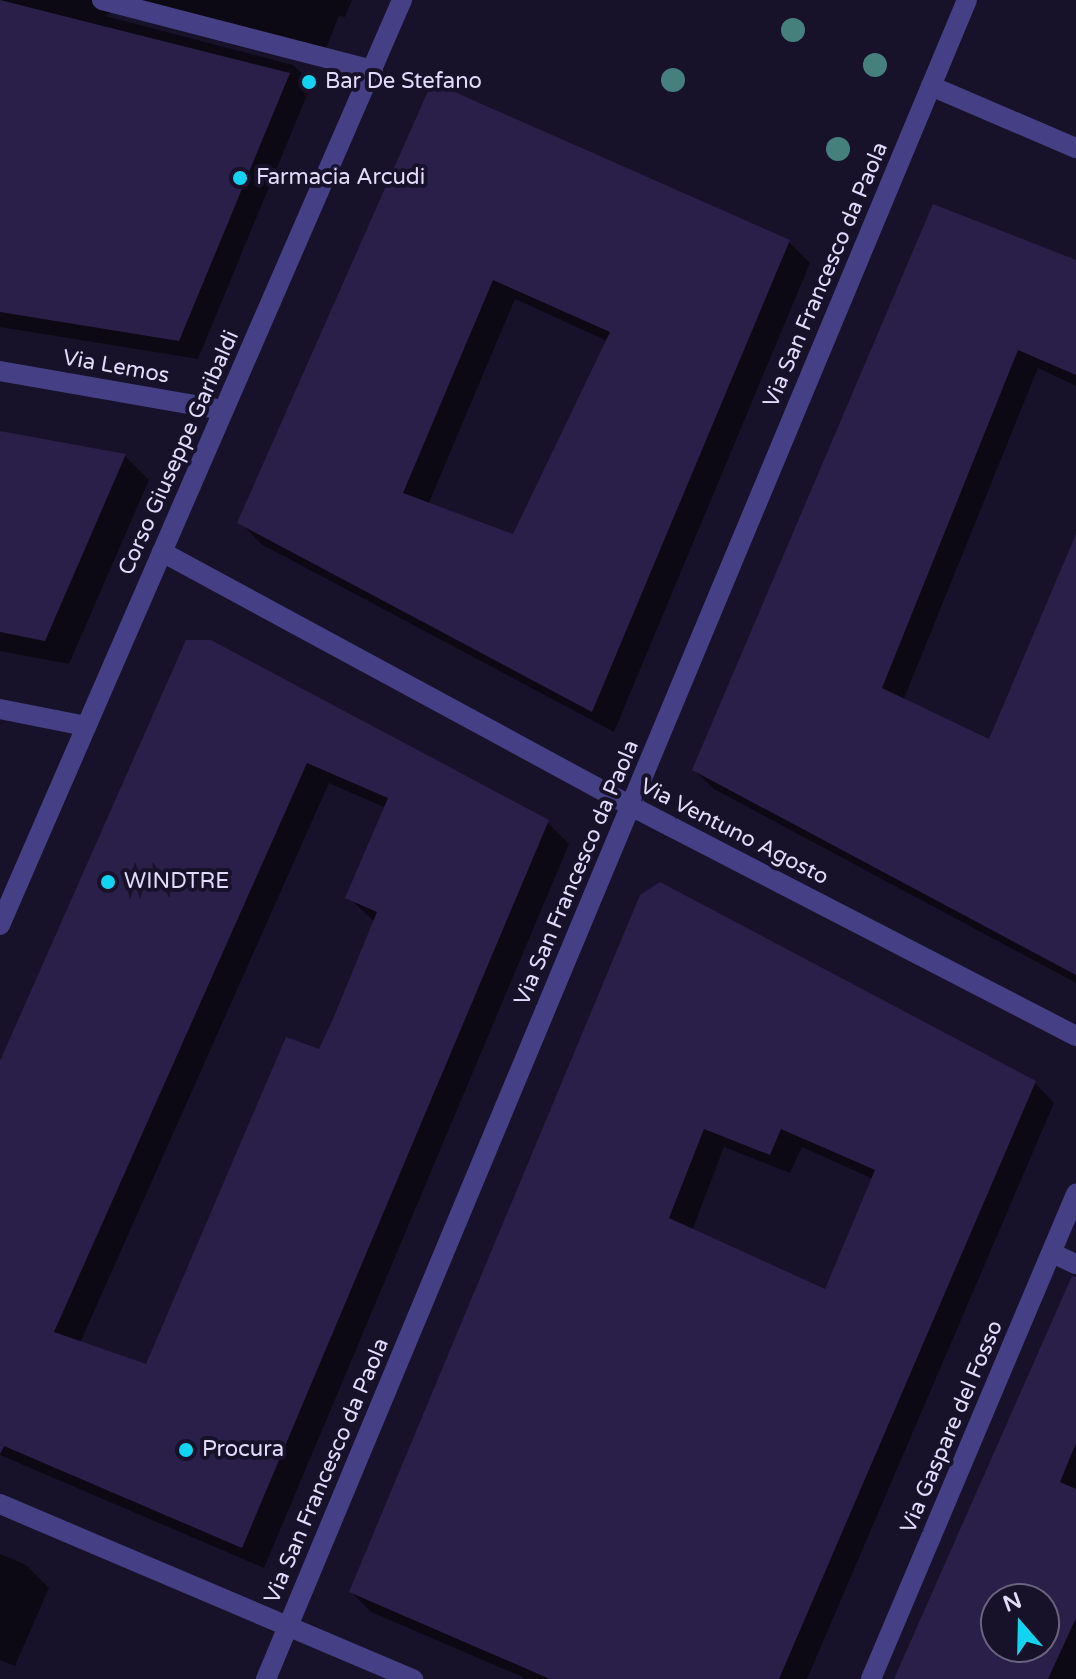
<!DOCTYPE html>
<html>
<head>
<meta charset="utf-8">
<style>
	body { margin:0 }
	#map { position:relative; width:1076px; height:1679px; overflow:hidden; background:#171229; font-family:"Varela Round",sans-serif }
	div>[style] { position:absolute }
	.shadow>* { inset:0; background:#0007 }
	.building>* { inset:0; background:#291f49 }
	.minor>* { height:20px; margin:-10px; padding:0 10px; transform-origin:10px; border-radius:10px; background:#454085 }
	.trees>* { width:24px; height:24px; margin:-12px; border-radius:50%; background:#45807d }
	.dots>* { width:22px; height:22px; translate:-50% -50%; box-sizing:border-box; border:4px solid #171229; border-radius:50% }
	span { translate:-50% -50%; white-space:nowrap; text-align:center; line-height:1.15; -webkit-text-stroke:8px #171229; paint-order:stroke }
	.poi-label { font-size:22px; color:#e1dcfd }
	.left { translate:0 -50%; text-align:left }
	.street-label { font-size:22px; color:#e1dcfd }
	.north { position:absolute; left:980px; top:1583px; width:80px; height:80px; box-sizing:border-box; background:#171229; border:2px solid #68637e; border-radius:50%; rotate:340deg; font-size:22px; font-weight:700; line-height:32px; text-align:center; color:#e1dcfd }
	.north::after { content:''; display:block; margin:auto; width:28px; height:36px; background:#13d3f2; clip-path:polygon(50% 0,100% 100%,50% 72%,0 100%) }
</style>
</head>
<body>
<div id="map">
	<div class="shadow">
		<div style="clip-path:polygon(0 0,352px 0,345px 17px,339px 16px,323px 56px,125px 5px,105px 16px,293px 65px,312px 83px,198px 359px,0 327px)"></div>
		<div style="clip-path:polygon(evenodd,433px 85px,789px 242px,810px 263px,614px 732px,261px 544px,240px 522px,433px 85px,515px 299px,607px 341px,514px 537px,428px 505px,515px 299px)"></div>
		<div style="clip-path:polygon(1076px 262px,1076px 386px,1038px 368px,903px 701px,990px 742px,1076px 540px,1076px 983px,714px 789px,694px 770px)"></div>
		<div style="clip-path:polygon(0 432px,125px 456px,149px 480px,69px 664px,0 651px)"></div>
		<div style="clip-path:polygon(evenodd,187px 642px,547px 822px,569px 844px,264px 1568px,0 1455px,0 1068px,187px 642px,329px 783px,386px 808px,348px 897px,375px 922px,320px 1051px,147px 1367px,80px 1343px,329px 783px)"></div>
		<div style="clip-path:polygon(evenodd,641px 896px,1035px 1083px,1054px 1103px,807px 1679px,527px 1679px,371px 1612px,351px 1592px,641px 896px,724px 1147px,790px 1173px,802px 1147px,873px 1179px,826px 1291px,692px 1231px,724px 1147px)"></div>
		<div style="clip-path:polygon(evenodd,1076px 1312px,1076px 1679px,896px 1679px,1076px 1312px,996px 1599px,1044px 1599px,1044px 1647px,996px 1647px,996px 1599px)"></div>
		<div style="clip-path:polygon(0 1554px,26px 1565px,49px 1588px,15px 1666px,0 1660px)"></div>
	</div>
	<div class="building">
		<div style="clip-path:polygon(0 0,290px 73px,179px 341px,0 312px)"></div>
		<div style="clip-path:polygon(evenodd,432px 82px,790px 240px,592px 712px,237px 523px,432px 82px,493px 280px,610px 332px,513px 534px,403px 493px,493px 280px)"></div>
		<div style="clip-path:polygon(933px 204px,1076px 260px,1076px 375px,1018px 350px,882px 688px,989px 739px,1076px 534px,1076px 975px,692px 770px)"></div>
		<div style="clip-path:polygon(0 431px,126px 454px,45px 641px,0 632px)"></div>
		<div style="clip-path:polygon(evenodd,186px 640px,211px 640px,549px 820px,242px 1548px,4px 1446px,0 1454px,0 1061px,186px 640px,307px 763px,388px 798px,345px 898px,377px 912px,333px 1019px,319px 1049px,286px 1037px,146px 1364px,54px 1332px,307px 763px)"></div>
		<div style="clip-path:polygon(evenodd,660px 882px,1036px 1081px,779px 1679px,550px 1679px,349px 1592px,640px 895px,660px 882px,704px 1129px,770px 1155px,781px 1129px,875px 1170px,825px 1289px,669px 1218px,704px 1129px)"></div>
		<div style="clip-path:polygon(evenodd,1072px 1276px,1076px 1277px,1076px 1443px,1060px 1482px,1076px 1489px,1076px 1618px,1048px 1679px,894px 1679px,1072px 1276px,996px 1599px,1044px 1599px,1044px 1647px,996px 1647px,996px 1599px)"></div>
	</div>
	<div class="minor">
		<div style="left:102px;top:0;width:280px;rotate:14.5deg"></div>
		<div style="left:931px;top:86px;width:158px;rotate:23.2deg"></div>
		<div style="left:0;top:371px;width:227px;rotate:9.9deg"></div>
		<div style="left:162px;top:552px;width:533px;rotate:28.44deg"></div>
		<div style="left:631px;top:806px;width:501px;rotate:27.33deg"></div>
		<div style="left:0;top:709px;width:88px;rotate:11.2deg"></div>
		<div style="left:0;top:925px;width:1009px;rotate:-66.51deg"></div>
		<div style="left:1052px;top:1253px;width:26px;rotate:25deg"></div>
		<div style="left:0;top:1504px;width:449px;rotate:23deg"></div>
		<div style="left:266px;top:1679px;width:1819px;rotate:-67.34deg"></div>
		<div style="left:871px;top:1679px;width:527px;rotate:-67.09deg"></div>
	</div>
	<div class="trees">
		<div style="left:793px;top:30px"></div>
		<div style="left:875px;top:65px"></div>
		<div style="left:673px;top:80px"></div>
		<div style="left:838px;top:149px"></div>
	</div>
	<div class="dots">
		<div style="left:309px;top:82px;background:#13d3f2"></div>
		<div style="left:240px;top:178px;background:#13d3f2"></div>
		<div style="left:108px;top:882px;background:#13d3f2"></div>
		<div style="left:186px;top:1450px;background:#13d3f2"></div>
	</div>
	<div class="poi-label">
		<span class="left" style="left:325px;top:82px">Bar De Stefano</span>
		<span class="left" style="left:256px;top:178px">Farmacia Arcudi</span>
		<span class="left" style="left:124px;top:882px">WINDTRE</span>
		<span class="left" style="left:202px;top:1450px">Procura</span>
	</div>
	<div class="street-label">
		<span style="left:826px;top:275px;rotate:-67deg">Via San Francesco da Paola</span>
		<span style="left:116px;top:367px;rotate:10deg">Via Lemos</span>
		<span style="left:179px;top:453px;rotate:-66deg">Corso Giuseppe Garibaldi</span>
		<span style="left:734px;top:832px;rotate:27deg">Via Ventuno Agosto</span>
		<span style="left:577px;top:873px;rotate:-67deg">Via San Francesco da Paola</span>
		<span style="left:952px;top:1427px;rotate:-67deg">Via Gaspare del Fosso</span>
		<span style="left:327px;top:1471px;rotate:-67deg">Via San Francesco da Paola</span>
	</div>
	<div class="north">N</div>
</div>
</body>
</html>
